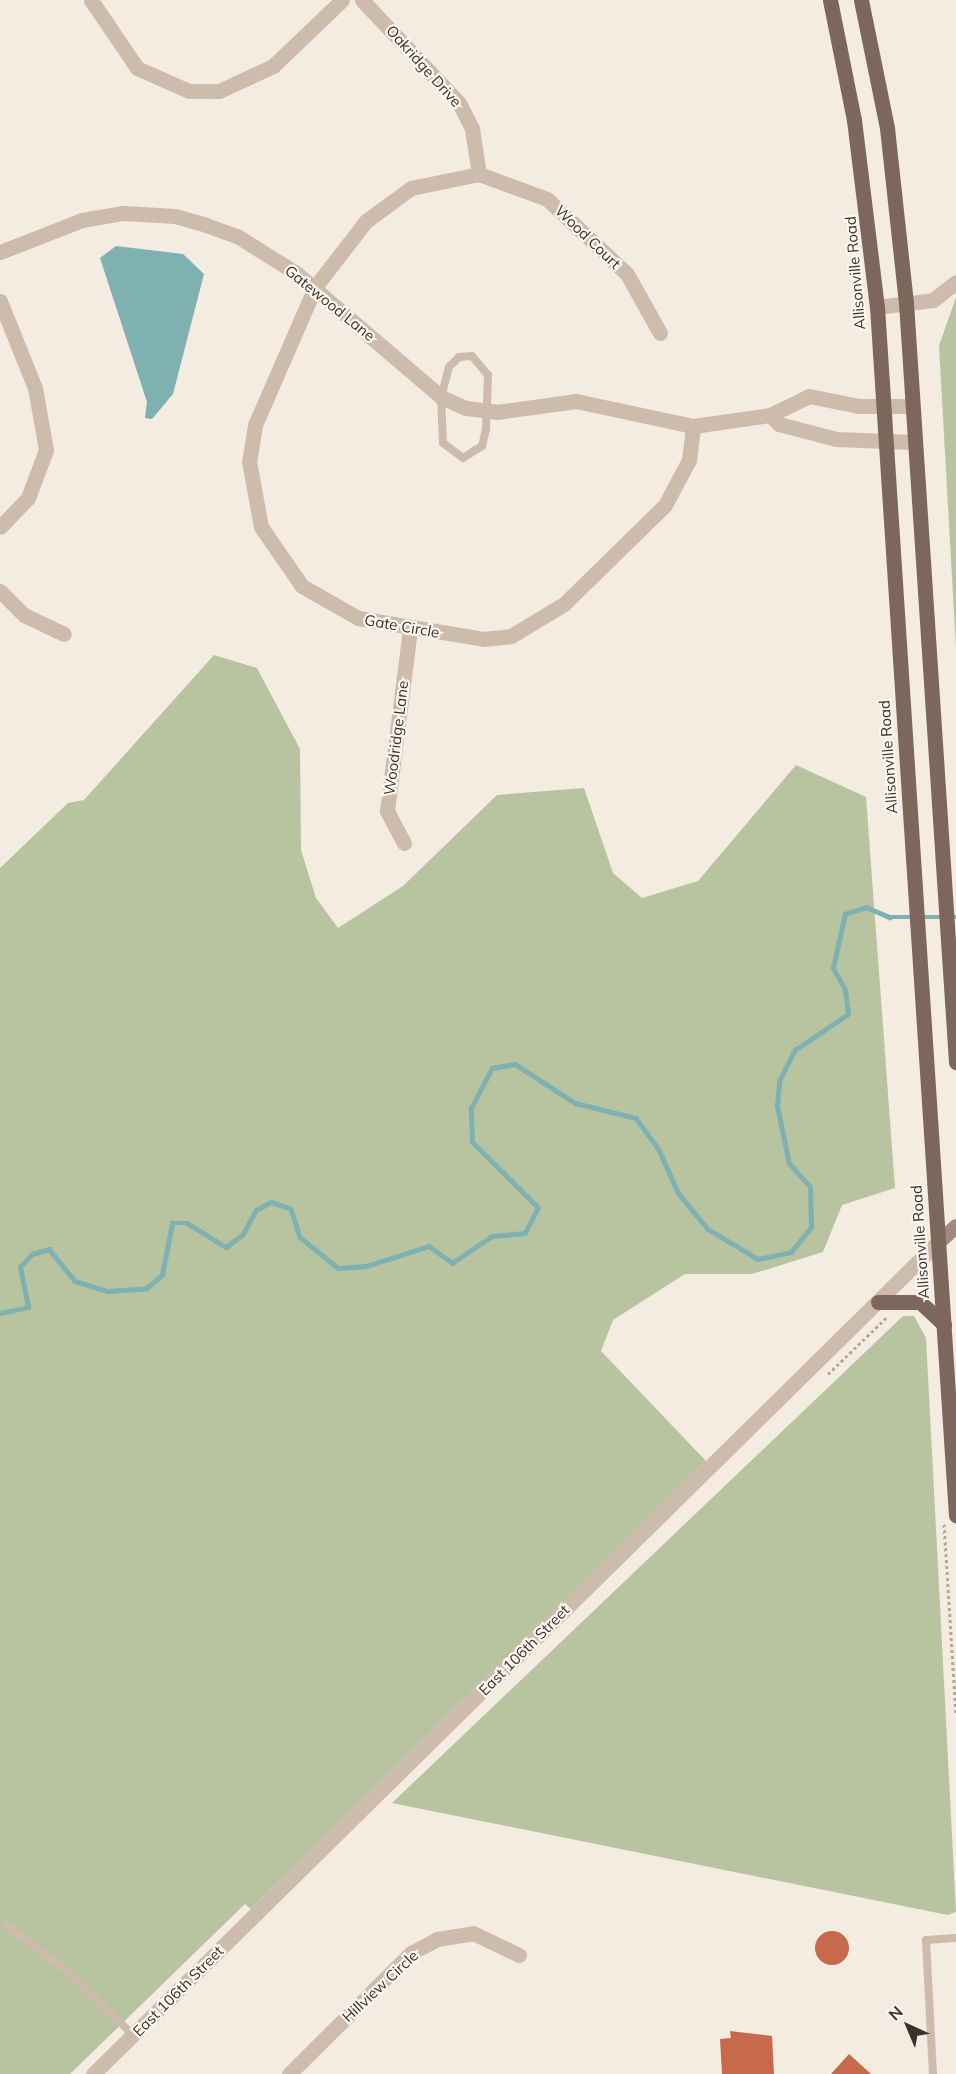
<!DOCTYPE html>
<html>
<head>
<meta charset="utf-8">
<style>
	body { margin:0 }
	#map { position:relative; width:956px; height:2074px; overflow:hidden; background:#f4ebe1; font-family:Mulish,sans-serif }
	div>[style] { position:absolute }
	.green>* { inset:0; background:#b8c4a0 }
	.water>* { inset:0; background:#7fb0b2 }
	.stream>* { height:4.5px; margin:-2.25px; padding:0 2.25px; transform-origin:2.25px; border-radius:2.25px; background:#7fb0b2 }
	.building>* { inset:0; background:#c8694b }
	.round { border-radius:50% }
	.path>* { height:3px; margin-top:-1.5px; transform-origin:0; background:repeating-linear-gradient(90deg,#b9a596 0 3px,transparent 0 6px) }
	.service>* { height:8px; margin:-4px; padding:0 4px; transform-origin:4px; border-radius:4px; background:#cdbbac }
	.minor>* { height:15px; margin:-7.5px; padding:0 7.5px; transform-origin:7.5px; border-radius:7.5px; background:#cdbbac }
	.tertiary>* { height:15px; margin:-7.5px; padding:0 7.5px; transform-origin:7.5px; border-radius:7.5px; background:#cdbbac }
	.secondary>* { height:15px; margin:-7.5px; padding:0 7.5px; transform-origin:7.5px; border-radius:7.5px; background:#a18a7d }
	.primary>* { height:15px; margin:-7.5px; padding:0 7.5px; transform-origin:7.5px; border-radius:7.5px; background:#7d675c }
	span { translate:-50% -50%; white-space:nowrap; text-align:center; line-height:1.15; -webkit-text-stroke:4.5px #fbf5ee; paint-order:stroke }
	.street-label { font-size:15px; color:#3b302b }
	.north { position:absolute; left:878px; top:1996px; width:60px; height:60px; -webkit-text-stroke:4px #fbf5ee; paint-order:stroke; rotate:316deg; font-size:16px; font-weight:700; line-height:24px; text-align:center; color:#3b302b }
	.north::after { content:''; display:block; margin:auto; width:21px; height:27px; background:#3b302b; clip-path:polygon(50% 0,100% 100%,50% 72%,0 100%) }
</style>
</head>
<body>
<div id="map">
	<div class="green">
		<div style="clip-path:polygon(956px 297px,956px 648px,939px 346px)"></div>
		<div style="clip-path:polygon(214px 655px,257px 668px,300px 749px,301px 850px,316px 898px,338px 928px,403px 886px,497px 795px,584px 788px,613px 873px,642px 898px,698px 881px,796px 765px,866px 797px,895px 1188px,842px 1205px,823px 1252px,752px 1274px,685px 1274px,613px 1320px,601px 1351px,706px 1461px,251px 1909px,245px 1904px,70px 2074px,0 2074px,0 868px,68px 803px,84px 800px)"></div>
		<div style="clip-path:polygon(903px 1316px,914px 1316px,926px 1338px,956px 1912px,948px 1915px,392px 1803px)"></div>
	</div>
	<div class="water">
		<div style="clip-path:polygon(116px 246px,183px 254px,204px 274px,173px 394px,152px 419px,145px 418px,147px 402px,100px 258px)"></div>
	</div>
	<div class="stream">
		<div style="left:0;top:1313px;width:29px;rotate:-12deg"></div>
		<div style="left:28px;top:1307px;width:41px;rotate:-101.3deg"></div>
		<div style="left:20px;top:1267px;width:18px;rotate:-47deg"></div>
		<div style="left:32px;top:1254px;width:18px;rotate:-16deg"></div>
		<div style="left:49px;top:1249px;width:41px;rotate:50.9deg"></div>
		<div style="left:75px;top:1281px;width:34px;rotate:17deg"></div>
		<div style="left:108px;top:1291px;width:39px;rotate:-4deg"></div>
		<div style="left:147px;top:1288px;width:20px;rotate:-41deg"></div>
		<div style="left:162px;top:1275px;width:53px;rotate:-79.1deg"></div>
		<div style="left:172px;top:1223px;width:15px"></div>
		<div style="left:187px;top:1223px;width:46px;rotate:31.6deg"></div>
		<div style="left:226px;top:1247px;width:21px;rotate:-37deg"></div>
		<div style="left:243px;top:1234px;width:27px;rotate:-62deg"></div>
		<div style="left:256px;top:1210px;width:17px;rotate:-28deg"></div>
		<div style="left:271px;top:1202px;width:21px;rotate:19deg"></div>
		<div style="left:291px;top:1209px;width:29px;rotate:72deg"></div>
		<div style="left:300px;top:1237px;width:49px;rotate:39.2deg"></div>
		<div style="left:338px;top:1268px;width:29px;rotate:-4deg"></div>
		<div style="left:367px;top:1266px;width:65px;rotate:-17.9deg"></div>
		<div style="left:429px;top:1246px;width:29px;rotate:36deg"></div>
		<div style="left:452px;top:1263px;width:48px;rotate:-34deg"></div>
		<div style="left:492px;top:1236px;width:33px;rotate:-5deg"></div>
		<div style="left:525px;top:1233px;width:28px;rotate:-63deg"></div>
		<div style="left:538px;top:1208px;width:93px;rotate:-135deg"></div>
		<div style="left:472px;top:1142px;width:34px;rotate:-92deg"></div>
		<div style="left:471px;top:1108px;width:45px;rotate:-62.3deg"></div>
		<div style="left:492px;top:1068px;width:23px;rotate:-10deg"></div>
		<div style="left:515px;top:1064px;width:72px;rotate:33deg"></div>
		<div style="left:575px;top:1103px;width:63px;rotate:13.8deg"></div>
		<div style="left:636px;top:1118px;width:39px;rotate:54deg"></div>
		<div style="left:659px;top:1150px;width:48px;rotate:65.6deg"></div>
		<div style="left:679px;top:1194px;width:45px;rotate:50.4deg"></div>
		<div style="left:708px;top:1229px;width:58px;rotate:31deg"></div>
		<div style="left:758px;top:1259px;width:34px;rotate:-12deg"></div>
		<div style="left:791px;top:1252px;width:32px;rotate:-51deg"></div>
		<div style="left:811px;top:1227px;width:40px;rotate:-91.4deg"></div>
		<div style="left:810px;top:1187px;width:31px;rotate:-132deg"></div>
		<div style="left:789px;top:1164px;width:59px;rotate:-101.7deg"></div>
		<div style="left:777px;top:1106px;width:25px;rotate:-85deg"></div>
		<div style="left:779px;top:1081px;width:35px;rotate:-63deg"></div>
		<div style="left:795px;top:1050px;width:64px;rotate:-34.2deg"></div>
		<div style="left:848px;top:1014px;width:24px;rotate:-97deg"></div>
		<div style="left:845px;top:990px;width:25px;rotate:-119deg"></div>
		<div style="left:833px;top:968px;width:55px;rotate:-77.5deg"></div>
		<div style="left:845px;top:914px;width:22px;rotate:-18deg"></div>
		<div style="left:866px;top:907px;width:26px;rotate:23deg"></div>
		<div style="left:890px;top:917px;width:66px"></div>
	</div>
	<div class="building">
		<div class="round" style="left:815px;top:1931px;width:34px;height:34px"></div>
		<div style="clip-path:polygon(730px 2031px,772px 2036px,774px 2074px,722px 2074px,720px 2039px,731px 2038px)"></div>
		<div style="clip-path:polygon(849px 2054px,871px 2074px,831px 2074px)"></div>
	</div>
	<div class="path">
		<div style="left:828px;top:1374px;width:81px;rotate:-44deg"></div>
		<div style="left:944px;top:1524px;width:189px;rotate:86.4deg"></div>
	</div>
	<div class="service">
		<div style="left:472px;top:356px;width:25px;rotate:50deg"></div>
		<div style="left:488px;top:375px;width:54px;rotate:92.1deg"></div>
		<div style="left:486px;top:429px;width:17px;rotate:103deg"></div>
		<div style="left:482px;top:446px;width:22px;rotate:148deg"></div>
		<div style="left:463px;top:458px;width:25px;rotate:-143deg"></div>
		<div style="left:443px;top:443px;width:46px;rotate:-92.5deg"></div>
		<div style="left:441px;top:397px;width:31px;rotate:-75deg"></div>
		<div style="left:449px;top:367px;width:14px;rotate:-45deg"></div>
		<div style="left:459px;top:357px;width:13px;rotate:-4deg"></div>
		<div style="left:7px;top:1926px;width:76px;rotate:37deg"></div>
		<div style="left:68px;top:1972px;width:91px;rotate:44.1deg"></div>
		<div style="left:933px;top:2074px;width:134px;rotate:-93deg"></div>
		<div style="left:926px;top:1940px;width:30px;rotate:-4deg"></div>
	</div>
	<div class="minor">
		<div style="left:91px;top:0;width:82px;rotate:55.9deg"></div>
		<div style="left:137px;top:68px;width:57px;rotate:23.9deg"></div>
		<div style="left:189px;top:91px;width:30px"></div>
		<div style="left:219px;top:91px;width:60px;rotate:-24.8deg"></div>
		<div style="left:273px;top:66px;width:95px;rotate:-43.7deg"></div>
		<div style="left:362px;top:0;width:141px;rotate:46.7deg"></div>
		<div style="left:459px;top:103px;width:29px;rotate:63deg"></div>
		<div style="left:472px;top:129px;width:46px;rotate:81.2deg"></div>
		<div style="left:0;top:252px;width:88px;rotate:-21.3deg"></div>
		<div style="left:82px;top:220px;width:42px;rotate:-9.7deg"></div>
		<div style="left:123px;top:213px;width:52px;rotate:3.3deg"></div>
		<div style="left:175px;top:216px;width:32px;rotate:16deg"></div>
		<div style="left:206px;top:225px;width:33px;rotate:20deg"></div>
		<div style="left:237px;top:236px;width:70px;rotate:32.1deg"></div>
		<div style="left:296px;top:273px;width:191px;rotate:40.5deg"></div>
		<div style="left:441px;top:397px;width:27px;rotate:24deg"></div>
		<div style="left:466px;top:408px;width:31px;rotate:7deg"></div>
		<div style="left:497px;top:412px;width:80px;rotate:-7.9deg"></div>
		<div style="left:576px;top:401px;width:120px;rotate:12.1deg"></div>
		<div style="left:693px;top:426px;width:78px;rotate:-8.1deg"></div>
		<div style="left:770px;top:415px;width:43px;rotate:-26deg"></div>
		<div style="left:809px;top:396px;width:50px;rotate:11.5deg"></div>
		<div style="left:858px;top:406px;width:54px"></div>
		<div style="left:0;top:301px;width:94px;rotate:68.1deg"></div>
		<div style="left:35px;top:388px;width:63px;rotate:79.9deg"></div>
		<div style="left:46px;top:450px;width:51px;rotate:110.6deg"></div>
		<div style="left:28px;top:498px;width:40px;rotate:134deg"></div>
		<div style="left:877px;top:307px;width:56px;rotate:-7.1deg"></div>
		<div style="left:933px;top:300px;width:29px;rotate:-38deg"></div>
		<div style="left:660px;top:333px;width:68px;rotate:-119.2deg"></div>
		<div style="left:627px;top:274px;width:110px;rotate:-136.8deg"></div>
		<div style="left:547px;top:199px;width:72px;rotate:-159.8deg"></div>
		<div style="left:479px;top:174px;width:69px;rotate:168.4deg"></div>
		<div style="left:411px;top:188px;width:56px;rotate:143.7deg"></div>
		<div style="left:366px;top:221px;width:83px;rotate:127.7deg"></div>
		<div style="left:315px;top:287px;width:150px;rotate:113.5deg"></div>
		<div style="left:255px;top:425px;width:36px;rotate:99deg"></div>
		<div style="left:249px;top:461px;width:67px;rotate:79.7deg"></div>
		<div style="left:261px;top:527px;width:72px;rotate:55.2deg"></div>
		<div style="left:302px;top:586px;width:64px;rotate:29.7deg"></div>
		<div style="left:358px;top:618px;width:127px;rotate:9.5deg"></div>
		<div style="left:483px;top:639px;width:28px;rotate:-6deg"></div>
		<div style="left:511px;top:636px;width:62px;rotate:-31.1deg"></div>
		<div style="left:564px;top:604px;width:141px;rotate:-44.4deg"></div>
		<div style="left:665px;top:505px;width:51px;rotate:-61.9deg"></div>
		<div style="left:689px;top:460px;width:34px;rotate:-83deg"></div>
		<div style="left:770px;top:415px;width:13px;rotate:45deg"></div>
		<div style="left:779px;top:424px;width:59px;rotate:14.7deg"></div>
		<div style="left:836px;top:439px;width:78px;rotate:2.2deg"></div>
		<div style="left:0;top:591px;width:34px;rotate:45deg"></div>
		<div style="left:24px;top:615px;width:44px;rotate:25.4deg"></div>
		<div style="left:404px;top:843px;width:36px;rotate:-118deg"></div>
		<div style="left:387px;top:811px;width:183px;rotate:-82.8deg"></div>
		<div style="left:289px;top:2074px;width:172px;rotate:-44.8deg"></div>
		<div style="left:411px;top:1953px;width:30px;rotate:-28deg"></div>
		<div style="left:437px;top:1939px;width:36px;rotate:-9deg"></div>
		<div style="left:473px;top:1933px;width:51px;rotate:25.6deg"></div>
	</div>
	<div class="tertiary">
		<div style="left:93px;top:2074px;width:1186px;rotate:-44.56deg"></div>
	</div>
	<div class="secondary">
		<div style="left:938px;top:1242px;width:24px;rotate:-42deg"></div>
	</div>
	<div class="primary">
		<div style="left:830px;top:0;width:122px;rotate:78.7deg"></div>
		<div style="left:854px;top:120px;width:188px;rotate:83deg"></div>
		<div style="left:877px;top:307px;width:1211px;rotate:86.26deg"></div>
		<div style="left:861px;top:0;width:131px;rotate:78.5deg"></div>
		<div style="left:887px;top:128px;width:176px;rotate:83.8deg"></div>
		<div style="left:906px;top:303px;width:761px;rotate:86.23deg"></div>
		<div style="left:878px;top:1302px;width:42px"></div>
		<div style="left:920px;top:1302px;width:33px;rotate:43deg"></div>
	</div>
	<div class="street-label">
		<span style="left:424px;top:66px;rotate:48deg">Oakridge Drive</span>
		<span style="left:588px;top:237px;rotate:44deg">Wood Court</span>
		<span style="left:855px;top:273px;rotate:-95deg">Allisonville Road</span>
		<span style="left:330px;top:303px;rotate:39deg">Gatewood Lane</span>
		<span style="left:402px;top:626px;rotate:10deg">Gate Circle</span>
		<span style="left:396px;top:738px;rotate:-83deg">Woodridge Lane</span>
		<span style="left:888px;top:757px;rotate:-94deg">Allisonville Road</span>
		<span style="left:920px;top:1242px;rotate:-94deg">Allisonville Road</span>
		<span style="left:524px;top:1650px;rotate:-45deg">East 106th Street</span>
		<span style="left:380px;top:1986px;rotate:-43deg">Hillview Circle</span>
		<span style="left:178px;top:1991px;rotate:-45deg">East 106th Street</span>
	</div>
	<div class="north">N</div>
</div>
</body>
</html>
